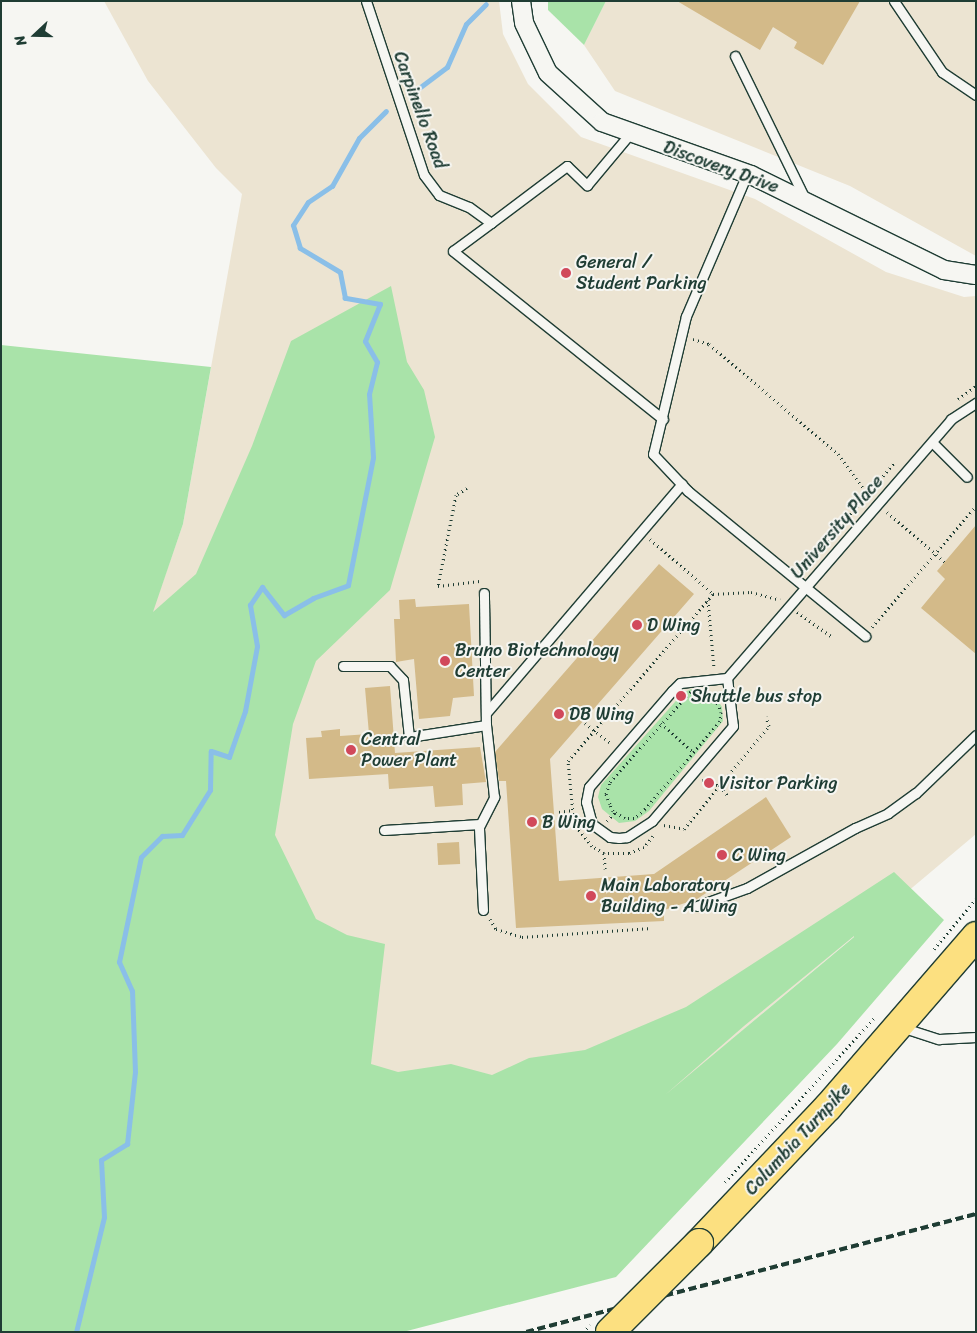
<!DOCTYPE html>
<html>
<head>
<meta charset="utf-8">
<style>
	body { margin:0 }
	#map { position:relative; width:977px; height:1333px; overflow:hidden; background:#f6f6f2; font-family:Sriracha,sans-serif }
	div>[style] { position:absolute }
	.built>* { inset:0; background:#ece4d2 }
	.green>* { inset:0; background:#a9e3a9 }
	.stream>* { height:5px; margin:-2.5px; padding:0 2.5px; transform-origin:2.5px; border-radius:2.5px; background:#8abfe8 }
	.building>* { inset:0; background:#d3ba89; transform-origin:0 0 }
	.path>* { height:3px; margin-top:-1.5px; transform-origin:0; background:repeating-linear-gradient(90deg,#1f3d34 0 1px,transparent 0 5px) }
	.roads { filter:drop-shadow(1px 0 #1f3d34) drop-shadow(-1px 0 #1f3d34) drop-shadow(0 1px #1f3d34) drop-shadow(0 -1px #1f3d34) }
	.service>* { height:9px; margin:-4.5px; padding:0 4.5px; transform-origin:4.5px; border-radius:4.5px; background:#f6f6f2 }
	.minor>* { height:18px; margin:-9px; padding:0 9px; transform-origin:9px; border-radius:9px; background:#f6f6f2 }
	.primary>* { height:28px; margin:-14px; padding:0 14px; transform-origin:14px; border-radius:14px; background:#fce080 }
	.rail>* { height:4px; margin-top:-2px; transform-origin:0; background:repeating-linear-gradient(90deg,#1f3d34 0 8px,transparent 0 12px) }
	.path-bridge>* { height:3px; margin-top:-1.5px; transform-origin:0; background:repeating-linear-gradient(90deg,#1f3d34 0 1px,transparent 0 5px) }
	.bridges { filter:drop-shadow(1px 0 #1f3d34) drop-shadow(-1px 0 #1f3d34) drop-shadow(0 1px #1f3d34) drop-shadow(0 -1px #1f3d34) }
	.primary-bridge>* { height:28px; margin:-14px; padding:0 14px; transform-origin:14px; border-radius:14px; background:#fce080 }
	.dots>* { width:14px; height:14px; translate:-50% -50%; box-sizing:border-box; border:2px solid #f6f6f2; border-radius:50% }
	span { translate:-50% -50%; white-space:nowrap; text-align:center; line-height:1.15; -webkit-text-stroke:4px #f6f6f2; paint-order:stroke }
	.street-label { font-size:18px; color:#1f3d34 }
	.poi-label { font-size:18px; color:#1f3d34 }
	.left { translate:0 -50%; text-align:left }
	.frame { position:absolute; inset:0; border:2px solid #1f3d34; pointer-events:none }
	.north { position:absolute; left:10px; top:10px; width:50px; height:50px; -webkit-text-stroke:4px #f6f6f2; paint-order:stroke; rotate:249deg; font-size:14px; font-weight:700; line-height:20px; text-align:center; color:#1f3d34 }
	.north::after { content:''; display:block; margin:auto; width:18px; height:22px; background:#1f3d34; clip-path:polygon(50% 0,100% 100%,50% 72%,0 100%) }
</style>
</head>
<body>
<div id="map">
	<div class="built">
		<div style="clip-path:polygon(104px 1px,499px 1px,503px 34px,528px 84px,581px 137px,755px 199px,886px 272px,964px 297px,976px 296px,976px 834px,624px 1130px,445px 1199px,31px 961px,183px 524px,242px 194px,216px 168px,148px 81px)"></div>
		<div style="clip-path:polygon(606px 1px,976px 1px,976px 256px,850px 186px,615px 91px,584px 45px)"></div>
	</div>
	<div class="green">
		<div style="clip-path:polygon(548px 1px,606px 1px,584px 45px,548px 10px)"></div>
		<div style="clip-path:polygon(evenodd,391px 286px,407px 362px,424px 390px,435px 437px,390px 590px,316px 661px,293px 724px,275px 835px,316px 919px,347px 935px,385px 944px,371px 1064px,398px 1072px,451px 1064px,492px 1075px,529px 1058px,585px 1050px,686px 1007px,894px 872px,944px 920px,837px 1044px,616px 1277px,403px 1332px,1px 1332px,1px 345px,211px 367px,183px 524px,153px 612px,196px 574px,252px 446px,291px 341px,391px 286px,854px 936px,854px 937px,665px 1095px,744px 1026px,854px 936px)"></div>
		<div style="clip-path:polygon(691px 689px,715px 696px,722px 707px,723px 721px,649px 811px,635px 821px,619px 823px,602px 809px,598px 797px,601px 785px,683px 693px)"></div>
	</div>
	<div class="stream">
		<div style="left:411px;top:94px;width:45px;rotate:-36.9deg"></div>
		<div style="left:447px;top:67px;width:47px;rotate:-66.2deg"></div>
		<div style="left:466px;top:24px;width:28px;rotate:-45deg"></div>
		<div style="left:76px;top:1332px;width:118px;rotate:-76.3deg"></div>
		<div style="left:104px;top:1217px;width:57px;rotate:-93deg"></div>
		<div style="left:101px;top:1160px;width:31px;rotate:-32deg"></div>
		<div style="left:127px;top:1144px;width:72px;rotate:-83.7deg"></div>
		<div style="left:135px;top:1072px;width:81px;rotate:-92.1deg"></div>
		<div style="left:132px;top:991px;width:32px;rotate:-114deg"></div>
		<div style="left:119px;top:962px;width:107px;rotate:-78.2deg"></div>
		<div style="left:141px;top:857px;width:30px;rotate:-45deg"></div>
		<div style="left:162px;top:836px;width:20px;rotate:-3deg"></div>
		<div style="left:182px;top:835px;width:53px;rotate:-58.1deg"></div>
		<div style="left:210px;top:790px;width:39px;rotate:-89deg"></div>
		<div style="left:211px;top:751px;width:19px;rotate:18deg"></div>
		<div style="left:229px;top:757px;width:49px;rotate:-70.8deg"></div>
		<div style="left:245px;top:711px;width:66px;rotate:-79.5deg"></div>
		<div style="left:257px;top:646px;width:42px;rotate:-99.7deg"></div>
		<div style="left:250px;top:605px;width:22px;rotate:-56deg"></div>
		<div style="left:262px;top:587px;width:36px;rotate:52deg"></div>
		<div style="left:284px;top:615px;width:34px;rotate:-30deg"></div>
		<div style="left:313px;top:598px;width:37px;rotate:-20deg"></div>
		<div style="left:348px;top:585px;width:130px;rotate:-78.9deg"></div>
		<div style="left:373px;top:457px;width:63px;rotate:-93.6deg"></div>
		<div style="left:369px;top:394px;width:33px;rotate:-76deg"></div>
		<div style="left:377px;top:362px;width:24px;rotate:-120deg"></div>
		<div style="left:365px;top:341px;width:40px;rotate:-68deg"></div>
		<div style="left:380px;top:304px;width:36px;rotate:-170deg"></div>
		<div style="left:345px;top:298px;width:26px;rotate:-101deg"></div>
		<div style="left:340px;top:272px;width:47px;rotate:-149deg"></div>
		<div style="left:300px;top:248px;width:24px;rotate:-107deg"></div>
		<div style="left:293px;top:225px;width:27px;rotate:-57deg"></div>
		<div style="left:308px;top:202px;width:29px;rotate:-34deg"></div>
		<div style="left:332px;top:186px;width:55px;rotate:-60.6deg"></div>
		<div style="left:359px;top:138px;width:38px;rotate:-45deg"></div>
	</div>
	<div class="building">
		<div style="clip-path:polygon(677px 1px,860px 1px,823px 65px,794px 48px,797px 42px,773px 27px,760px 50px)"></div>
		<div style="clip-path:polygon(976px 525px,976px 654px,921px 608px,945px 579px,937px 571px)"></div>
		<div style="clip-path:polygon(659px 564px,694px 594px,550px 759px,559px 881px,654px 874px,766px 797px,791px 837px,697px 899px,664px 910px,664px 921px,516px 928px,506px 781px,499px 781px,495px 752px)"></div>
		<div style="clip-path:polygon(415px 599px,416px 607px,469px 604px,474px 696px,453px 698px,450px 716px,419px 719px,414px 659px,396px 662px,394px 619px,400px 619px,399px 600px)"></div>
		<div style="clip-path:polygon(390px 686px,395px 753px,480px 747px,486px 782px,462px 784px,463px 805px,435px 807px,433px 786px,389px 789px,388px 774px,309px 779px,306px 738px,322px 737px,321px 731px,340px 729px,340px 736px,369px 734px,365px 688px)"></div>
		<div style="left:459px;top:842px;width:22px;height:22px;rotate:87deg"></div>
	</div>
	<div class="path">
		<div style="left:693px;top:339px;width:17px;rotate:17deg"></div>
		<div style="left:709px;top:344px;width:170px;rotate:40.5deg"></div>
		<div style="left:838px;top:454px;width:52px;rotate:53.6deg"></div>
		<div style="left:958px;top:399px;width:22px;rotate:-36deg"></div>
		<div style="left:467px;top:488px;width:13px;rotate:148deg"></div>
		<div style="left:456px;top:495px;width:93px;rotate:101.2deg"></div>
		<div style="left:438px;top:586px;width:42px;rotate:-6.8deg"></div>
		<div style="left:887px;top:512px;width:77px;rotate:40.8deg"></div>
		<div style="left:650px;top:539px;width:84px;rotate:41.1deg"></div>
		<div style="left:713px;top:594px;width:38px;rotate:-3deg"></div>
		<div style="left:751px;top:592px;width:30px;rotate:15deg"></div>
		<div style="left:818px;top:552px;width:118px;rotate:-49.5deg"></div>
		<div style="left:708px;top:600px;width:69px;rotate:85deg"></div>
		<div style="left:797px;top:612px;width:42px;rotate:35.2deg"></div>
		<div style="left:872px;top:627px;width:160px;rotate:-49.3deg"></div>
		<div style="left:691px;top:691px;width:12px;rotate:5deg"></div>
		<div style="left:703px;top:692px;width:18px;rotate:38deg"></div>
		<div style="left:717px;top:703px;width:10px;rotate:66deg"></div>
		<div style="left:721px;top:712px;width:9px;rotate:96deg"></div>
		<div style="left:720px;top:721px;width:116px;rotate:130.4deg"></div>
		<div style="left:645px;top:809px;width:14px;rotate:141deg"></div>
		<div style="left:634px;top:818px;width:9px;rotate:180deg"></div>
		<div style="left:625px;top:818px;width:14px;rotate:-150deg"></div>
		<div style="left:613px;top:811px;width:8px;rotate:-113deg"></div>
		<div style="left:610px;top:804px;width:11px;rotate:-112deg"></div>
		<div style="left:606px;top:794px;width:13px;rotate:-72deg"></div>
		<div style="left:610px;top:782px;width:122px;rotate:-48.3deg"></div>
		<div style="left:585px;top:723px;width:34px;rotate:38deg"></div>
		<div style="left:661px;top:723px;width:43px;rotate:42.2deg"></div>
		<div style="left:702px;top:780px;width:19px;rotate:18deg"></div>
		<div style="left:720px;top:786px;width:13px;rotate:51deg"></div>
		<div style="left:559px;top:812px;width:14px;rotate:-8deg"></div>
		<div style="left:607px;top:821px;width:12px;rotate:-48deg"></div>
		<div style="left:664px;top:825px;width:20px;rotate:11deg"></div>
		<div style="left:684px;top:829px;width:134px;rotate:-50.5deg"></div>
		<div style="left:769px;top:726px;width:10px;rotate:-107deg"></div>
		<div style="left:653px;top:836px;width:14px;rotate:129deg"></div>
		<div style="left:644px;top:847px;width:16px;rotate:158deg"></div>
		<div style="left:629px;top:853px;width:25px;rotate:180deg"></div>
		<div style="left:604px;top:853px;width:14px;rotate:-150deg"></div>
		<div style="left:592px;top:846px;width:28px;rotate:-129deg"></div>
		<div style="left:574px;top:824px;width:63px;rotate:-95.4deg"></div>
		<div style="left:568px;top:761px;width:221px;rotate:-49deg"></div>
		<div style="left:604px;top:853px;width:16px;rotate:86deg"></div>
		<div style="left:490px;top:919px;width:12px;rotate:59deg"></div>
		<div style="left:496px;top:929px;width:27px;rotate:17deg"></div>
		<div style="left:522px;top:937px;width:130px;rotate:-4deg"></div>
		<div style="left:934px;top:949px;width:65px;rotate:-50deg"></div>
		<div style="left:725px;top:1182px;width:224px;rotate:-47.7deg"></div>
	</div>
	<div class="roads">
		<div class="service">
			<div style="left:366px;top:1px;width:183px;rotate:71.6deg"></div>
			<div style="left:424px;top:175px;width:25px;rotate:53deg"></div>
			<div style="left:439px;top:195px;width:32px;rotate:22deg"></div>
			<div style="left:469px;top:207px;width:27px;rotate:36deg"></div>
			<div style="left:491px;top:223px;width:95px;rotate:-36.9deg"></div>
			<div style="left:567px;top:166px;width:28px;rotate:44deg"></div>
			<div style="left:587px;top:185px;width:65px;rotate:-50deg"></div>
			<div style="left:894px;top:1px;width:86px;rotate:55.9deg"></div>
			<div style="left:942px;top:72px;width:41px;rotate:34.1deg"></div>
			<div style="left:735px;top:56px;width:159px;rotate:63.9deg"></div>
			<div style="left:747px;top:174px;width:155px;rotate:113.2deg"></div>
			<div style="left:686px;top:316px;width:142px;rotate:103.4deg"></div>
			<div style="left:653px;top:454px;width:51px;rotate:46.6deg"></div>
			<div style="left:688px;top:491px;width:229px;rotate:39.3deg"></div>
			<div style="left:491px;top:223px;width:47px;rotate:143.6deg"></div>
			<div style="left:453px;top:251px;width:269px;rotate:38.7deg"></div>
			<div style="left:932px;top:442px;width:49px;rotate:45deg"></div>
			<div style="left:343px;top:666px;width:47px"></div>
			<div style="left:390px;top:666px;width:19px;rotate:47deg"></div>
			<div style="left:403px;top:680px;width:57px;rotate:84deg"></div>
			<div style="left:409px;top:737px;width:78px;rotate:-8.9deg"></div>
			<div style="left:727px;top:678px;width:48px;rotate:82.9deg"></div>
			<div style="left:733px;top:726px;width:125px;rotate:130.5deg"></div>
			<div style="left:652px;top:821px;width:30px;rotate:147deg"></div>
			<div style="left:627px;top:837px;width:8px;rotate:173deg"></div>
			<div style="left:619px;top:838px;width:9px;rotate:-174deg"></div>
			<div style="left:610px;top:837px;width:22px;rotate:-144deg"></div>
			<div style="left:592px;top:824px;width:23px;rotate:-105deg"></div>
			<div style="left:586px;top:802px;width:15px;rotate:-79deg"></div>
			<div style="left:589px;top:787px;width:127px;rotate:-49.2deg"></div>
			<div style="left:672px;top:691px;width:11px;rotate:-45deg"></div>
			<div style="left:680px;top:683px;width:47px;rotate:-6.1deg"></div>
			<div style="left:727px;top:678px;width:342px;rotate:-49.1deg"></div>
			<div style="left:951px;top:419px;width:30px;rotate:-33deg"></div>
			<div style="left:487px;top:712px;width:300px;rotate:-49.5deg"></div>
			<div style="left:384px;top:830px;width:96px;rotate:-3.6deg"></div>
			<div style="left:697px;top:906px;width:53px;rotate:-19.8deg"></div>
			<div style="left:747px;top:888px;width:124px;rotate:-29.1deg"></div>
			<div style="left:855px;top:828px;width:36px;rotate:-24deg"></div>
			<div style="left:888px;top:813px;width:34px;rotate:-36deg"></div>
			<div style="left:916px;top:793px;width:83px;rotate:-44deg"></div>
			<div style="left:483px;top:910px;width:83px;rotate:-92.8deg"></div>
			<div style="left:479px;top:827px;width:34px;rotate:-63deg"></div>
			<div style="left:494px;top:797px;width:72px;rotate:-96.3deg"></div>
			<div style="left:486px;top:725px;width:132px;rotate:-90.9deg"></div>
			<div style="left:901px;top:1027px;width:40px;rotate:18deg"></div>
			<div style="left:939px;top:1039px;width:37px;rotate:-3deg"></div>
		</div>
		<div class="minor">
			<div style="left:521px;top:1px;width:22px;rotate:82deg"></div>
			<div style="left:524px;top:23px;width:55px;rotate:64.4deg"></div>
			<div style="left:548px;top:73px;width:73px;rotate:42.2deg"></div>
			<div style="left:602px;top:122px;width:158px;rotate:19.6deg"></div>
			<div style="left:751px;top:175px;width:215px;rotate:26.2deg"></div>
			<div style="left:944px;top:270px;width:32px;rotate:9deg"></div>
		</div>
		<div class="primary">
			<div style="left:699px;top:1243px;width:187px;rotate:-46.5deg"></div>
			<div style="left:828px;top:1107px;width:226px;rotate:-49.1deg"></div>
		</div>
	</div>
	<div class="rail">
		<div style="left:526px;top:1332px;width:465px;rotate:-14.7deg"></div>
	</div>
	<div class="path-bridge">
		<div style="left:583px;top:1332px;width:10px;rotate:-45deg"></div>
	</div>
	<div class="bridges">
		<div class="primary-bridge">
			<div style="left:610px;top:1332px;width:126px;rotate:-45deg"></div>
		</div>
	</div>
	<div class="dots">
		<div style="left:566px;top:273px;background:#d1495b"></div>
		<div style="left:637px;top:625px;background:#d1495b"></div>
		<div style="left:445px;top:661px;background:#d1495b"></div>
		<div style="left:681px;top:696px;background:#d1495b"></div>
		<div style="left:559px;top:714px;background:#d1495b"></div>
		<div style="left:351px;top:750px;background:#d1495b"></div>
		<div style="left:709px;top:783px;background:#d1495b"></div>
		<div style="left:532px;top:822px;background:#d1495b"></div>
		<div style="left:722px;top:855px;background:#d1495b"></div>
		<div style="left:591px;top:896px;background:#d1495b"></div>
	</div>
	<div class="street-label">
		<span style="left:420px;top:110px;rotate:70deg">Carpinello Road</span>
		<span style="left:721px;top:167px;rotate:20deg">Discovery Drive</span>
		<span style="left:837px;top:527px;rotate:-49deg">University Place</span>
		<span style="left:798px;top:1139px;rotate:-47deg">Columbia Turnpike</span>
	</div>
	<div class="poi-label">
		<span class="left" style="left:576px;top:273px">General /<br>Student Parking</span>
		<span class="left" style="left:647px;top:625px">D Wing</span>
		<span class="left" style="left:455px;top:661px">Bruno Biotechnology<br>Center</span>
		<span class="left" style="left:691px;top:696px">Shuttle bus stop</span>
		<span class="left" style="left:569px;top:714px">DB Wing</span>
		<span class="left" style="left:361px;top:750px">Central<br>Power Plant</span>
		<span class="left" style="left:719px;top:783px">Visitor Parking</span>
		<span class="left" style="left:542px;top:822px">B Wing</span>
		<span class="left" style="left:732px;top:855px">C Wing</span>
		<span class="left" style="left:601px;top:896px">Main Laboratory<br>Building - A Wing</span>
	</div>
	<div class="frame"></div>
	<div class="north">N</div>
</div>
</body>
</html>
